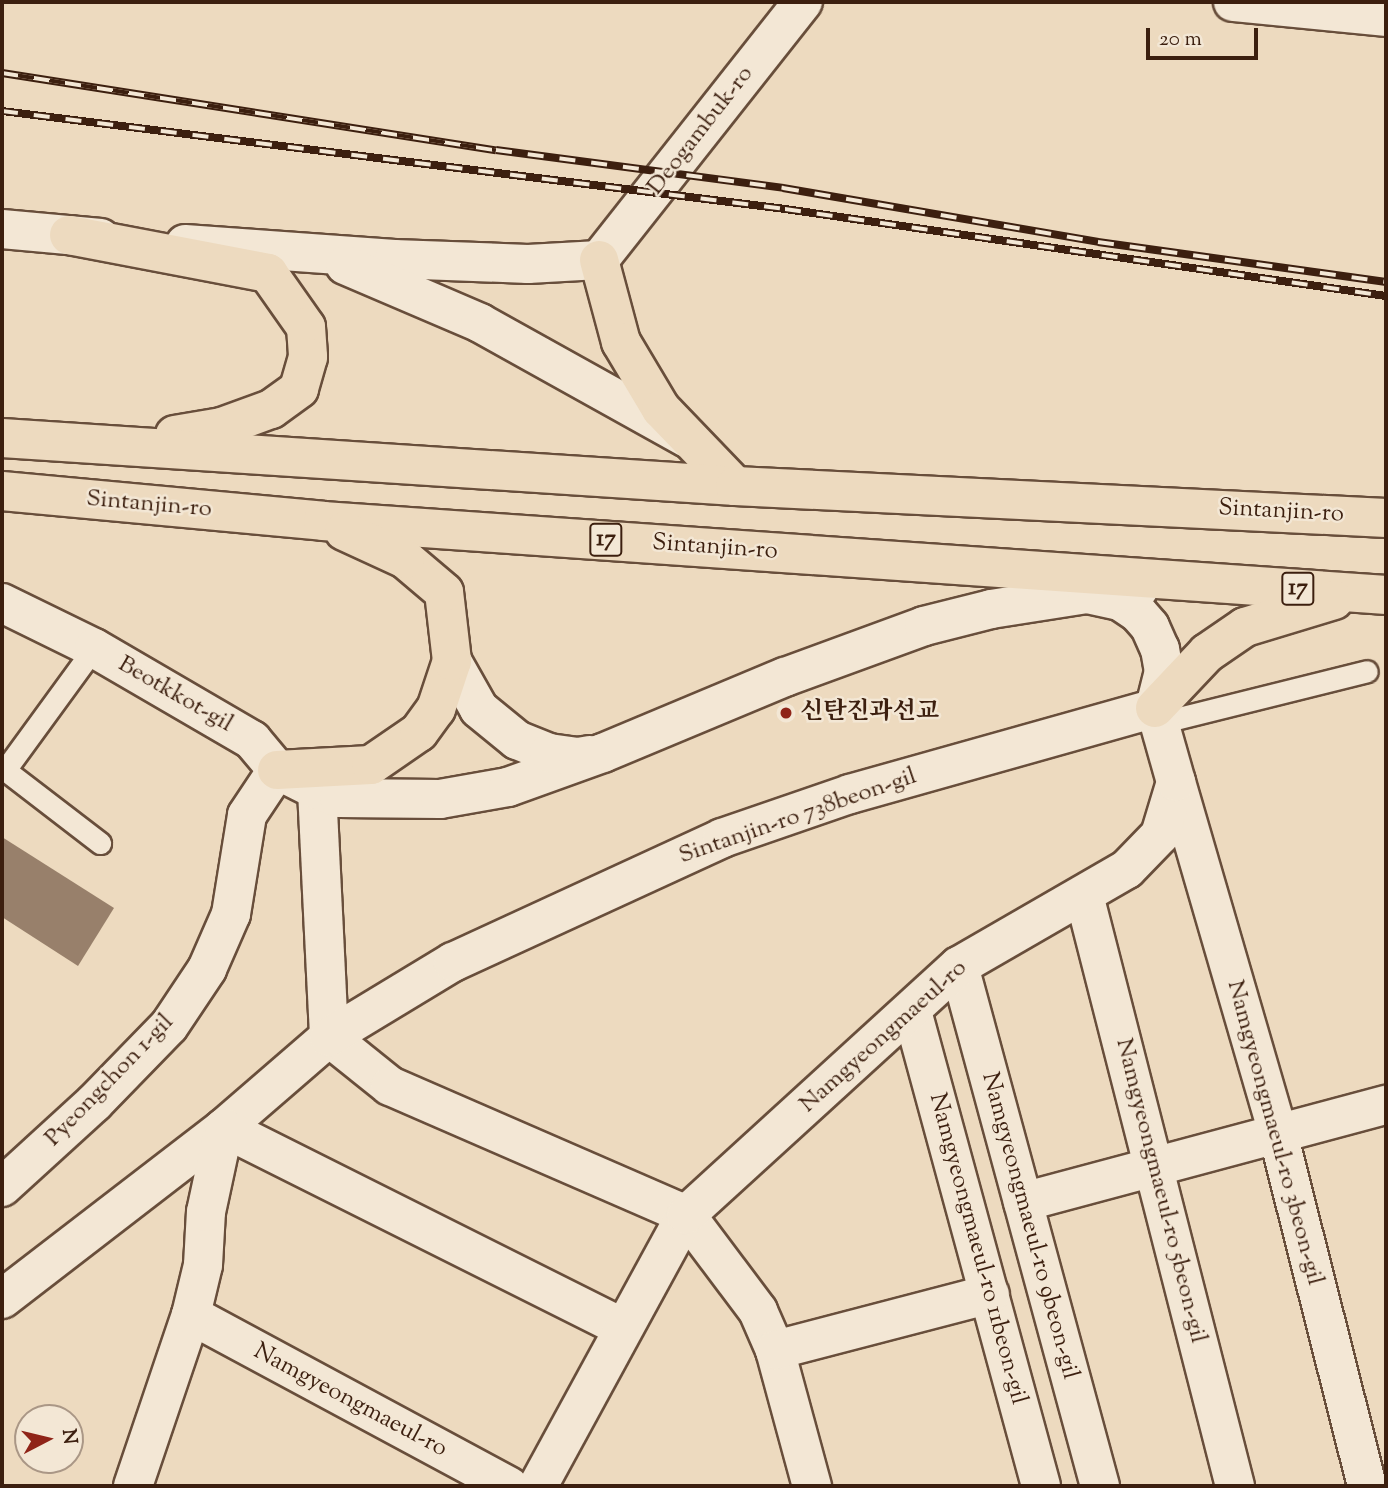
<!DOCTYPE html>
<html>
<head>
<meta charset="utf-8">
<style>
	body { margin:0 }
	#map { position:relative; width:1388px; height:1488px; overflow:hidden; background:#eddabf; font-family:"Sorts Mill Goudy","Noto Serif KR",serif }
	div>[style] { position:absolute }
	.building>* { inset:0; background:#98806b }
	.roads { filter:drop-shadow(2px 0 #684e3b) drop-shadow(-2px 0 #684e3b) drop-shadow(0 2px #684e3b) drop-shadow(0 -2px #684e3b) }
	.service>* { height:21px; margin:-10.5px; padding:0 10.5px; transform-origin:10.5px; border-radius:10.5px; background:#f3e7d5 }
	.minor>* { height:38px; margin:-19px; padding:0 19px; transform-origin:19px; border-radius:19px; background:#f3e7d5 }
	.tertiary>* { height:38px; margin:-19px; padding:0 19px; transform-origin:19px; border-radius:19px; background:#f3e7d5 }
	.primary>* { height:38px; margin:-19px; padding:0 19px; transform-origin:19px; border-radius:19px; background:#eddabf }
	.rail>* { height:8px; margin-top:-4px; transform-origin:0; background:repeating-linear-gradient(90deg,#f3e7d5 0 16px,#3c1f0f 0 32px); box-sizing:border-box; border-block:2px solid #3c1f0f }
	.dots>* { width:19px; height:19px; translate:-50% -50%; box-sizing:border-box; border:4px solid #f3e7d5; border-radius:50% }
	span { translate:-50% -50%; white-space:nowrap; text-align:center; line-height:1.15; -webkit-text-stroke:5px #f3e7d5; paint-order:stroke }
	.shield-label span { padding:2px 5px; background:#f3e7d5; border:2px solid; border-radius:5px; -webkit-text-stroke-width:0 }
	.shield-label { font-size:23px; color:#3c1f0f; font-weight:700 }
	.street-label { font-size:24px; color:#3c1f0f }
	.poi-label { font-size:24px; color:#3c1f0f; font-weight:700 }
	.left { translate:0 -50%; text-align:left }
	.frame { position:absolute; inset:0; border:4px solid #3c1f0f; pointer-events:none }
	.north { position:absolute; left:14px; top:1404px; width:70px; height:70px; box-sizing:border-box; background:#f3e7d5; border:2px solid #aa9786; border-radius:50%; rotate:83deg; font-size:19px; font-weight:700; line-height:28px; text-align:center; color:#3c1f0f }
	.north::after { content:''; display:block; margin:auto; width:24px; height:32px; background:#8f2418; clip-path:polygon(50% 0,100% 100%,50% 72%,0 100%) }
	.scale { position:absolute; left:1146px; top:28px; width:112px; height:32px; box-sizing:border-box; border:4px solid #3c1f0f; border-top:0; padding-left:9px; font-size:21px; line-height:24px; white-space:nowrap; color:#3c1f0f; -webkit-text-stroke:5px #f3e7d5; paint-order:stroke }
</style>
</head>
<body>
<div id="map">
	<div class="building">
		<div style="clip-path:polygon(2px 837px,114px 908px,78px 966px,2px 917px)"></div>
	</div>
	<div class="roads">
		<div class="service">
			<div style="left:1159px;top:723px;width:214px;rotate:-14deg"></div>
			<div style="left:2px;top:769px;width:3px;rotate:18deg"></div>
			<div style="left:5px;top:770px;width:151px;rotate:-53.9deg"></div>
			<div style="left:5px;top:770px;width:120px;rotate:37.5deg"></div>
		</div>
		<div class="minor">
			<div style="left:1233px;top:2px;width:154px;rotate:5.6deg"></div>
			<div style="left:1087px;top:594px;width:34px;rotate:12deg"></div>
			<div style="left:1120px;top:601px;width:22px;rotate:34deg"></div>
			<div style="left:1138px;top:613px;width:18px;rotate:49deg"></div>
			<div style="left:1150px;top:627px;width:24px;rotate:66deg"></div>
			<div style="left:1160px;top:649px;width:22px;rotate:80deg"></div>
			<div style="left:1164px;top:671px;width:38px;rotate:104deg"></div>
			<div style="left:1176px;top:782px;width:366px;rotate:73.8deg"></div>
			<div style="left:1278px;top:1134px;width:363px;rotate:75.8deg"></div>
			<div style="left:317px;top:790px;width:247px;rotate:87.2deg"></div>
			<div style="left:329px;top:1037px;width:78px;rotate:38.8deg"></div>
			<div style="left:390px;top:1086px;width:323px;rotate:23.5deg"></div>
			<div style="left:686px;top:1215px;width:120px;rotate:53.1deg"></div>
			<div style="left:758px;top:1311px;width:43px;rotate:66.4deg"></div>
			<div style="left:775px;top:1350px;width:141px;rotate:74.8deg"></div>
			<div style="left:1084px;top:895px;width:610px;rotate:75.67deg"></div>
			<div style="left:959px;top:966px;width:539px;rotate:74.83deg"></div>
			<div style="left:912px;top:1011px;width:492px;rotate:74.8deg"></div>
			<div style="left:2px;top:1187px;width:125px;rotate:-42.4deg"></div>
			<div style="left:94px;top:1103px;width:107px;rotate:-45.8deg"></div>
			<div style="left:169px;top:1026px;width:69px;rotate:-56.3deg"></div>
			<div style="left:207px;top:969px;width:60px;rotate:-66.4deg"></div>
			<div style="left:231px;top:914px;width:100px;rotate:-80.8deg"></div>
			<div style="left:247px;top:815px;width:54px;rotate:-56.3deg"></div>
			<div style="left:1023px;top:1202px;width:376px;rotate:-15deg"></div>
			<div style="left:2px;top:1299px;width:280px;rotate:-37.6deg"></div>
			<div style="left:224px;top:1128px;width:139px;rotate:-40.9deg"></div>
			<div style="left:329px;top:1037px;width:145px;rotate:-31.2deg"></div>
			<div style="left:453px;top:962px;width:296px;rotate:-24.7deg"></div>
			<div style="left:722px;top:838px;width:135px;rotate:-19deg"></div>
			<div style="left:850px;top:794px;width:317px;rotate:-15.7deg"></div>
			<div style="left:191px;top:1315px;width:361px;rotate:28.3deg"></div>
			<div style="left:775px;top:1350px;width:222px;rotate:-14.6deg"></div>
			<div style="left:133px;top:1486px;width:181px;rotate:-71.3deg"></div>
			<div style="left:191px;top:1315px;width:51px;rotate:-76.5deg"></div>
			<div style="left:203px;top:1265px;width:53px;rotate:-86.8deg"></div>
			<div style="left:206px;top:1212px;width:86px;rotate:-77.9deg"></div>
			<div style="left:224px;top:1128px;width:446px;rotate:26.6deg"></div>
			<div style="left:538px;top:1486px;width:309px;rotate:-61.4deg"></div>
			<div style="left:686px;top:1215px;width:369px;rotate:-42.4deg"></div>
			<div style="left:959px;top:966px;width:194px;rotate:-30deg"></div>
			<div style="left:1127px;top:869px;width:47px;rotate:-45.9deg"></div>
			<div style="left:1160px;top:835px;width:55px;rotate:-73.2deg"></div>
			<div style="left:1176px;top:782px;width:77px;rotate:-105.8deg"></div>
		</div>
		<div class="tertiary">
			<div style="left:2px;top:229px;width:99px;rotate:5.2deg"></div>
			<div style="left:185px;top:244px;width:210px;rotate:4.1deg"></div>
			<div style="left:394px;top:259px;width:134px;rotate:2.1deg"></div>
			<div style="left:528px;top:264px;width:71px;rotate:-3.2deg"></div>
			<div style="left:599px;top:260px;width:329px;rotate:-51.7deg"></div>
			<div style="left:345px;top:265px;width:147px;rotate:23.2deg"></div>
			<div style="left:480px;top:323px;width:237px;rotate:29.1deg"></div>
			<div style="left:2px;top:603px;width:102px;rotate:26.1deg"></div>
			<div style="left:94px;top:648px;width:183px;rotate:30.2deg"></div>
			<div style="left:252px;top:740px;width:39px;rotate:50deg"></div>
			<div style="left:277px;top:770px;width:45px;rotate:26.6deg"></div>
			<div style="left:317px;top:790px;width:23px;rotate:20deg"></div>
			<div style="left:339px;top:798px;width:101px;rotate:0.6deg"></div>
			<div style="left:440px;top:799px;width:69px;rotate:-10deg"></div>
			<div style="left:508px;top:787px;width:101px;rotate:-19.7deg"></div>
			<div style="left:603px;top:753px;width:197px;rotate:-22.7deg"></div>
			<div style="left:785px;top:677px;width:148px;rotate:-20.1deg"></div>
			<div style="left:924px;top:626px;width:69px;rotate:-14.2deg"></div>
			<div style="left:991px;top:609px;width:97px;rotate:-8.9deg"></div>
			<div style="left:1087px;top:594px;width:52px;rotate:-5.5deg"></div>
			<div style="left:452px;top:661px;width:55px;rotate:60.6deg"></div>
			<div style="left:479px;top:709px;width:49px;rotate:39.2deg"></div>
			<div style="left:517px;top:740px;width:35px;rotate:22deg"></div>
			<div style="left:549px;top:753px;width:29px;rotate:8deg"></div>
			<div style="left:578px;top:757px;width:12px;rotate:-9deg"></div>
		</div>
		<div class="primary">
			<div style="left:69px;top:235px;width:203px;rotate:10.8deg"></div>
			<div style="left:268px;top:273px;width:66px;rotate:54.9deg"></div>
			<div style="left:306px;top:327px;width:30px;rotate:86deg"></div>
			<div style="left:308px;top:357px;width:33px;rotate:106deg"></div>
			<div style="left:299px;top:389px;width:34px;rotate:144deg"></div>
			<div style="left:271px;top:409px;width:52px;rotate:159.8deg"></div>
			<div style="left:222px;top:427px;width:48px;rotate:170.3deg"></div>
			<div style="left:599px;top:260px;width:85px;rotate:75deg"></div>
			<div style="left:621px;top:342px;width:78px;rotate:59.2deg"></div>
			<div style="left:661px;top:409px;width:107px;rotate:46.1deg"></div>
			<div style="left:2px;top:438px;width:735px;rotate:3.75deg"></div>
			<div style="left:735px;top:486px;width:652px;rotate:2.81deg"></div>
			<div style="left:2px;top:491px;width:322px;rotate:5.3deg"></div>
			<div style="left:323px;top:521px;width:1066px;rotate:3.98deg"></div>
			<div style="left:1155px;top:708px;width:76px;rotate:-46.6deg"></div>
			<div style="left:1207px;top:653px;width:46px;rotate:-34.4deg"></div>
			<div style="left:1245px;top:627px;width:93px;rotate:-16.9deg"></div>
			<div style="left:277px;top:770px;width:94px;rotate:-3deg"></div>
			<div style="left:371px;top:765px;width:58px;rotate:-34.5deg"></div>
			<div style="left:419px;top:732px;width:29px;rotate:-54deg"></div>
			<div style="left:436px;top:709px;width:51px;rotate:-71.6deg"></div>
			<div style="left:452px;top:661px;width:69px;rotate:-96.6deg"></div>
			<div style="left:444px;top:592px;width:51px;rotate:-139.8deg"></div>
			<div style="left:405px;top:559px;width:67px;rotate:-155.3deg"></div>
		</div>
	</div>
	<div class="rail">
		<div style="left:2px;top:73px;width:500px;rotate:8.9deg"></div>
		<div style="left:496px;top:150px;width:290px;rotate:7.5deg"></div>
		<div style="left:783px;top:188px;width:320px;rotate:9.7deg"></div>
		<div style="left:1098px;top:242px;width:291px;rotate:7.9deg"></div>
		<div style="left:2px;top:111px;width:789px;rotate:7.13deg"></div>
		<div style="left:785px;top:209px;width:607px;rotate:8.24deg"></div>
	</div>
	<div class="dots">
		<div style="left:786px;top:713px;background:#8f2418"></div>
	</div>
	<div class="shield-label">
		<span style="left:606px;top:540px">17</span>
		<span style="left:1298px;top:589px">17</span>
	</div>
	<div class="street-label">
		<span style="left:701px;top:131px;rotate:-52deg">Deogambuk-ro</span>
		<span style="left:149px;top:505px;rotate:5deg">Sintanjin-ro</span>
		<span style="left:1281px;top:512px;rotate:3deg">Sintanjin-ro</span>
		<span style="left:715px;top:548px;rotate:4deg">Sintanjin-ro</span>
		<span style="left:175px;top:695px;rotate:30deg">Beotkkot-gil</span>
		<span style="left:798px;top:817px;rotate:-19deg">Sintanjin-ro 738beon-gil</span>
		<span style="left:884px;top:1037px;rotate:-42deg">Namgyeongmaeul-ro</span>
		<span style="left:110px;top:1081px;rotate:-46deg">Pyeongchon 1-gil</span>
		<span style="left:1274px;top:1133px;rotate:75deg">Namgyeongmaeul-ro 3beon-gil</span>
		<span style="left:1160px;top:1191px;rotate:76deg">Namgyeongmaeul-ro 5beon-gil</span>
		<span style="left:1029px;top:1226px;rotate:75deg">Namgyeongmaeul-ro 9beon-gil</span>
		<span style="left:977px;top:1249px;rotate:75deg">Namgyeongmaeul-ro 11beon-gil</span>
		<span style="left:350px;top:1401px;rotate:28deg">Namgyeongmaeul-ro</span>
	</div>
	<div class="poi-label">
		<span class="left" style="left:800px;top:713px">신탄진과선교</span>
	</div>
	<div class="frame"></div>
	<div class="north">N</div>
	<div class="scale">20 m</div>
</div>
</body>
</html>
